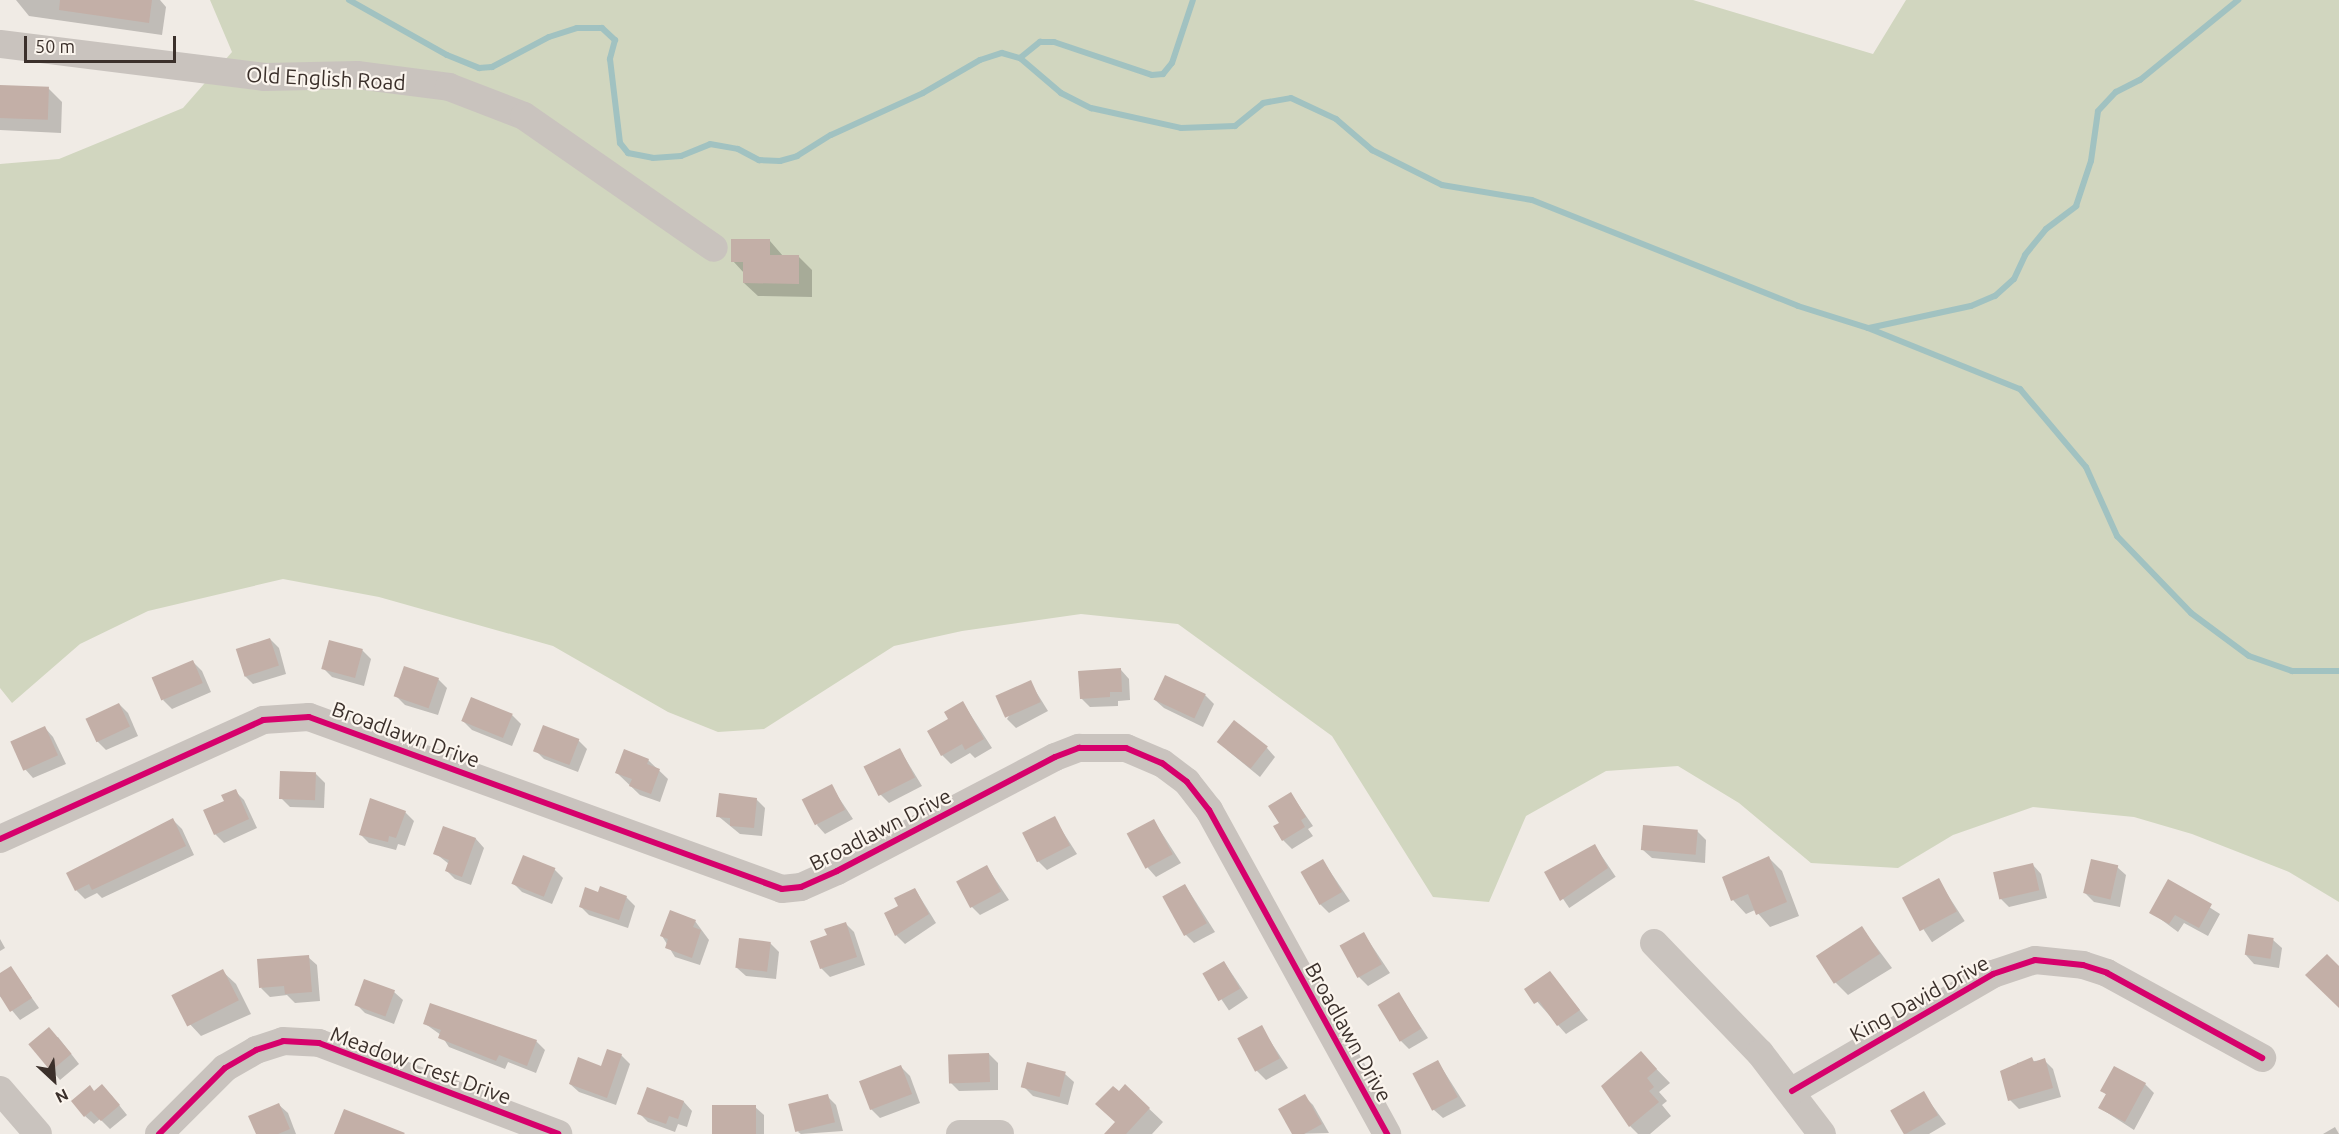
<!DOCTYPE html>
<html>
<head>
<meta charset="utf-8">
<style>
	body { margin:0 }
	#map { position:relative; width:2339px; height:1134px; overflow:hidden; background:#f0ebe5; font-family:Ubuntu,sans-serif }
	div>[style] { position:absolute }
	.green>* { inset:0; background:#d1d6bf }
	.shadow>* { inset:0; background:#0003; transform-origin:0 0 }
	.stream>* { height:6px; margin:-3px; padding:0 3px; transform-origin:3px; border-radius:3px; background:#a1c2c1 }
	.building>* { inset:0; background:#c3afa7; transform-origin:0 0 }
	.minor>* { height:28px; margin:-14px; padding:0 14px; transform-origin:14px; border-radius:14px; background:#c9c3be }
	.cycleway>* { height:6px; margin:-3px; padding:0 3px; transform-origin:3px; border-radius:3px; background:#d6006c }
	span { translate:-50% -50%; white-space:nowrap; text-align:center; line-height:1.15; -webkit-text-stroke:4.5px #fbf5ee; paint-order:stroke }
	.street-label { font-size:21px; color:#3b302b }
	.north { position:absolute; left:24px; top:1050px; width:60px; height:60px; -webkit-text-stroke:4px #fbf5ee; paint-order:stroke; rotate:154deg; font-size:16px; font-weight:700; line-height:24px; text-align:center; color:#3b302b }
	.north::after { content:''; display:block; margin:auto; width:21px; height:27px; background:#3b302b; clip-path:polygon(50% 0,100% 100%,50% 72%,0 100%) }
	.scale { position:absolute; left:24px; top:36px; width:152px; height:27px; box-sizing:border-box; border:3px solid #3b302b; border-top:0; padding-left:8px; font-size:18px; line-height:21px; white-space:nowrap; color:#3b302b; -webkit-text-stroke:4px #fbf5ee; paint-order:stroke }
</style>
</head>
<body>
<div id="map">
	<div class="green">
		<div style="clip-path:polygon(210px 0,1693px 0,1873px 54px,1906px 0,2339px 0,2339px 902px,2289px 872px,2192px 834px,2134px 817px,2033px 807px,1953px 835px,1898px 868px,1811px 863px,1739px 803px,1678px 766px,1606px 771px,1526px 816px,1489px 902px,1433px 897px,1332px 736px,1178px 624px,1081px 614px,962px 631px,894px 646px,764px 729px,718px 732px,668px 712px,553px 646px,379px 597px,283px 579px,148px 611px,80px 644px,12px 703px,0 688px,0 164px,59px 159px,183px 108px,232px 52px)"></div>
	</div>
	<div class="shadow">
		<div style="clip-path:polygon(16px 0,160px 0,166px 7px,162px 35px,29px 16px)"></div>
		<div style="clip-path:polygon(0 87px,49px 89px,62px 102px,61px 133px,0 130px)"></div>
		<div style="clip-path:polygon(770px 241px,783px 256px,798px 256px,812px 270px,812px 297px,758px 296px,744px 283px,744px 273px,733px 261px)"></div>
		<div style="clip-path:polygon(270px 639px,279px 648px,286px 674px,253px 684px,244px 675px)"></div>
		<div style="clip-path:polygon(362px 650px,371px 659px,364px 686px,332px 677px,323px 668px)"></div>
		<div style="clip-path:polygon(193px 662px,202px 671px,211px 692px,172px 709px,163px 700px)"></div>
		<div style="clip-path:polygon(1121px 670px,1129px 679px,1130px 700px,1118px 701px,1118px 706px,1090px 707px,1081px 698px)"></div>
		<div style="clip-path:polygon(438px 679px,447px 688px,438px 715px,405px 705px,396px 696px)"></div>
		<div style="clip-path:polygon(1030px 682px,1048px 711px,1016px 728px,1007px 719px)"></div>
		<div style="clip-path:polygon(1205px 695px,1214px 704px,1203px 727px,1164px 708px,1155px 700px)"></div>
		<div style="clip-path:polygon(963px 703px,992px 748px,975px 758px,970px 753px,951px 764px,942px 755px,950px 720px)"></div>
		<div style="clip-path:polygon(119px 704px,128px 713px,138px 736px,106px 750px,97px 741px)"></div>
		<div style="clip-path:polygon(512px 715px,521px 724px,512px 746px,472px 730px,463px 721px)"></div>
		<div style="clip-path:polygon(45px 728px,53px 737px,66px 764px,33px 778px,25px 769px,12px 743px)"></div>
		<div style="clip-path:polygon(578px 740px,587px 749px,578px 772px,544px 759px,535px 750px)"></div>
		<div style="clip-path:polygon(1267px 748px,1275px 757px,1260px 777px,1227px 750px)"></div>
		<div style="clip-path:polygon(900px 750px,922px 786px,889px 803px,880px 794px)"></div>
		<div style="clip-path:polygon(648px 760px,668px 779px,660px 802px,640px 795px,617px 773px)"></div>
		<div style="clip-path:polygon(316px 774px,325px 783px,324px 808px,290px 807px,281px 798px)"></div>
		<div style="clip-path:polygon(831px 786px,853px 819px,825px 834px,817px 825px)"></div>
		<div style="clip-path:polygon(235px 791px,244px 800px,257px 828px,224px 843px,215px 834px,226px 802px)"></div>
		<div style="clip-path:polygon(1291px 794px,1313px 826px,1308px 829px,1313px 836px,1292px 849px,1283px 840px,1281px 824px)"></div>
		<div style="clip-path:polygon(756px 799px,765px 808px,762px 836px,740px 834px,718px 816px)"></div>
		<div style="clip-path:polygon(405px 812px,414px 821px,405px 846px,398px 844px,396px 850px,369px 843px,360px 834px)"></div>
		<div style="clip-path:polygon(1054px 818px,1077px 854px,1047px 870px,1038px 861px)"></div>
		<div style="clip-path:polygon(173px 820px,182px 829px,194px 855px,102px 898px,97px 893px,85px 899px,76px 890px)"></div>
		<div style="clip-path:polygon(1154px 821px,1181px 863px,1156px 877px,1148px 868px)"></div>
		<div style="clip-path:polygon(444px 828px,476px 839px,484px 848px,471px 885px,455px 879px,446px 870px,449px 864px,435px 853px)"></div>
		<div style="clip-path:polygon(1697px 831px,1706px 840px,1705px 863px,1652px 858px,1643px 850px)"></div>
		<div style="left:1595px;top:846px;width:37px;height:56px;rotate:56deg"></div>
		<div style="clip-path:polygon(1768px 857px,1782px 871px,1799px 916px,1770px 927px,1755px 910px,1746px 914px,1733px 900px)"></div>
		<div style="clip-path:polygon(1323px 861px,1350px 901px,1329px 913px,1320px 904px)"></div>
		<div style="clip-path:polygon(2033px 865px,2041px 874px,2047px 898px,2009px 907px,2000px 898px)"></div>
		<div style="clip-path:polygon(987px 867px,1009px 900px,980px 915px,971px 906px)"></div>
		<div style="clip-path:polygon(2117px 867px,2126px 875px,2120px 907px,2094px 902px,2085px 893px)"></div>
		<div style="clip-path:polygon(554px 869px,563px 878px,552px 904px,522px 892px,513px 883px)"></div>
		<div style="left:1938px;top:880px;width:49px;height:39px;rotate:57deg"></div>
		<div style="clip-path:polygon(2168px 881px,2220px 914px,2208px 936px,2184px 923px,2178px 932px,2151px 912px)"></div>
		<div style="clip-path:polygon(1185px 885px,1215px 932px,1194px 943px,1185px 934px)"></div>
		<div style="clip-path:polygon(915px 889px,936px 923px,905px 944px,896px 935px,900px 906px)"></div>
		<div style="clip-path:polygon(599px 894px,626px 897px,635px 906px,628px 928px,589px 915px,580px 906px)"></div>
		<div style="clip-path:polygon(695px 921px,709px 940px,700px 965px,675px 957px,662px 936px)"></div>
		<div style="clip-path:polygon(845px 923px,854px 932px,865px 965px,830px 977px,821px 968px,829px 936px)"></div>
		<div style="clip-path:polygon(1862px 928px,1892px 968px,1848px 995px,1835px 982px)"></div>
		<div style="clip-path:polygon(1364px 934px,1390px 973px,1368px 986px,1359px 977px)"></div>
		<div style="clip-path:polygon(0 939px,5px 948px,0 951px)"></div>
		<div style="clip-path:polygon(2273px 940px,2282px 948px,2279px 968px,2254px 964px,2246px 955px)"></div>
		<div style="clip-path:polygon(770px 943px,779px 952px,776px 979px,746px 976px,737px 968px)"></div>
		<div style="clip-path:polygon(308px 957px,317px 965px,320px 1001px,295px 1003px,287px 995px,270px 997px,261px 988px)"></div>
		<div style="left:1224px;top:962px;width:43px;height:23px;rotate:56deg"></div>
		<div style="clip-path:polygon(11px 968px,39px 1008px,20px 1020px,0 996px,0 975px)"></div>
		<div style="clip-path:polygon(222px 971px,236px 984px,251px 1014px,201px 1036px,188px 1022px,174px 996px)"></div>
		<div style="clip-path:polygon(1549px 973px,1588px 1020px,1566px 1034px,1526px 989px)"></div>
		<div style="clip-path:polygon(365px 981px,394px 992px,403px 1000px,394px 1024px,365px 1013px,356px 1004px)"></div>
		<div style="clip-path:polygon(1399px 994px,1428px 1038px,1409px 1049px,1400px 1040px)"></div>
		<div style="clip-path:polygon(424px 1023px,536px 1041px,545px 1050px,536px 1073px,508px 1062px,505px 1069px,449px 1047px,441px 1035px)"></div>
		<div style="clip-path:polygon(1261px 1027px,1288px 1068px,1266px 1080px,1257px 1071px)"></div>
		<div style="clip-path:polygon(58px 1037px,79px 1064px,60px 1080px,30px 1044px)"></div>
		<div style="clip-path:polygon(1641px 1053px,1670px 1083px,1659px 1092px,1667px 1101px,1662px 1105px,1671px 1116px,1650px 1134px,1638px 1134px,1630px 1126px,1603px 1086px)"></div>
		<div style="clip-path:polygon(989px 1054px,998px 1063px,998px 1090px,959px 1091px,950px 1082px)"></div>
		<div style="clip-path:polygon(621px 1055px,630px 1064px,616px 1105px,579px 1092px,570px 1084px)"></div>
		<div style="clip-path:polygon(2044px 1060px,2053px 1069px,2061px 1097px,2019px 1109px,2010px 1100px,2017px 1063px)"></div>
		<div style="clip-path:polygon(1438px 1062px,1466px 1106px,1443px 1118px,1434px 1110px)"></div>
		<div style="clip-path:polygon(901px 1067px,910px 1076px,920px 1103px,880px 1118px,871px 1109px)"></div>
		<div style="clip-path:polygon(1065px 1074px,1074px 1082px,1068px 1105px,1033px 1096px,1024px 1087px)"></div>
		<div style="clip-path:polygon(2145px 1084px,2154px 1093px,2134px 1130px,2100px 1108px,2107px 1095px,2102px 1091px)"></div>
		<div style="clip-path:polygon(1125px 1086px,1163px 1122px,1152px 1134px,1106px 1134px,1117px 1123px,1119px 1093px)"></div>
		<div style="clip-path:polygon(648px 1089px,684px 1102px,692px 1111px,687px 1127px,678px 1124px,675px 1132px,648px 1122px,639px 1113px)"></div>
		<div style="clip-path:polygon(95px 1092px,111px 1095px,127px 1115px,110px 1129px,100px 1119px,94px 1124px,85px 1116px)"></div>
		<div style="clip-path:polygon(1923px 1093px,1946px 1124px,1929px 1134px,1906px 1134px,1892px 1111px)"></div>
		<div style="clip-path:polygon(827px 1096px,836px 1105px,843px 1131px,801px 1134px,798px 1132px)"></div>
		<div style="clip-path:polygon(1304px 1096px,1313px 1105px,1329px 1133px,1294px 1134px)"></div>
		<div style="clip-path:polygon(279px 1105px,288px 1113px,296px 1134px,258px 1134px)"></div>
		<div style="clip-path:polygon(755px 1107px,764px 1115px,764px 1134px,714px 1134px)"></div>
		<div style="clip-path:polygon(2335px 1127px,2339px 1134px,2323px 1134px)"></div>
	</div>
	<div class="stream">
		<div style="left:349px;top:0;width:112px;rotate:29.3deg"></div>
		<div style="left:447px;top:55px;width:35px;rotate:22deg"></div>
		<div style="left:479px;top:68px;width:13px;rotate:-4deg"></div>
		<div style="left:492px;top:67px;width:64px;rotate:-27.8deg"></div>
		<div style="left:549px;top:37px;width:29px;rotate:-18deg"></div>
		<div style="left:577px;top:28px;width:25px"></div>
		<div style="left:602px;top:28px;width:18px;rotate:43deg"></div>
		<div style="left:615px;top:40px;width:20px;rotate:105deg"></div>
		<div style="left:610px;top:59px;width:85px;rotate:83.2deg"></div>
		<div style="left:620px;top:143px;width:13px;rotate:51deg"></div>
		<div style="left:628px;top:153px;width:25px;rotate:11deg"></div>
		<div style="left:653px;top:158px;width:28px;rotate:-4deg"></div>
		<div style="left:681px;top:156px;width:31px;rotate:-22deg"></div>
		<div style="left:710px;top:144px;width:28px;rotate:10deg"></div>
		<div style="left:738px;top:149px;width:24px;rotate:28deg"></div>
		<div style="left:759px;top:160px;width:21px;rotate:3deg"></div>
		<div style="left:780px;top:161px;width:18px;rotate:-16deg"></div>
		<div style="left:797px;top:156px;width:40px;rotate:-32deg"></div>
		<div style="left:831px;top:135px;width:101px;rotate:-24.5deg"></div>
		<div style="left:923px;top:93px;width:66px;rotate:-30.1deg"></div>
		<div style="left:980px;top:60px;width:23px;rotate:-18deg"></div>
		<div style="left:1002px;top:53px;width:19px;rotate:16deg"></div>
		<div style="left:1020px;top:58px;width:54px;rotate:40.5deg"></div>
		<div style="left:1061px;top:93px;width:34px;rotate:27deg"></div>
		<div style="left:1091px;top:108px;width:92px;rotate:12.5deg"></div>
		<div style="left:1181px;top:128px;width:54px;rotate:-2.1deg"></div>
		<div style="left:1235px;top:126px;width:36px;rotate:-39deg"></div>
		<div style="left:1263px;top:103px;width:28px;rotate:-10deg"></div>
		<div style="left:1291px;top:98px;width:50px;rotate:25deg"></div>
		<div style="left:1336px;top:119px;width:48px;rotate:40.7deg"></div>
		<div style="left:1372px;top:150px;width:78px;rotate:26.6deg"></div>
		<div style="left:1442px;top:185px;width:91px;rotate:9.5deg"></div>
		<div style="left:1532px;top:200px;width:286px;rotate:21.7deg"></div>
		<div style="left:1798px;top:306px;width:73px;rotate:17.4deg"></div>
		<div style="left:1868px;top:328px;width:164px;rotate:21.9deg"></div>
		<div style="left:2020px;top:389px;width:102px;rotate:49.8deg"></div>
		<div style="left:2086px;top:467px;width:76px;rotate:65.8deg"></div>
		<div style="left:2117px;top:536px;width:107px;rotate:46.1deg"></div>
		<div style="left:2191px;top:613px;width:72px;rotate:36.6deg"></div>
		<div style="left:2249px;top:656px;width:46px;rotate:19.2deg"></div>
		<div style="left:2292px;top:671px;width:47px"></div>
		<div style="left:1020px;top:58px;width:26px;rotate:-39deg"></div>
		<div style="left:1040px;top:42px;width:14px"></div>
		<div style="left:1054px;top:42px;width:103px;rotate:18.6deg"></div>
		<div style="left:1152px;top:75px;width:11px;rotate:-5deg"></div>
		<div style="left:1163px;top:74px;width:14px;rotate:-51deg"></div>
		<div style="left:1172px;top:63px;width:66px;rotate:-71.6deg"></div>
		<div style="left:1869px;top:328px;width:104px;rotate:-12.2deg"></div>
		<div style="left:1971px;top:306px;width:26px;rotate:-23deg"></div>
		<div style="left:1995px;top:296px;width:25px;rotate:-42deg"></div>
		<div style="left:2014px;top:279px;width:26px;rotate:-65deg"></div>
		<div style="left:2025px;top:255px;width:33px;rotate:-51deg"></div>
		<div style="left:2046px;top:229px;width:38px;rotate:-37deg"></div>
		<div style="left:2076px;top:206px;width:47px;rotate:-71.6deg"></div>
		<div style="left:2091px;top:161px;width:50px;rotate:-82deg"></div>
		<div style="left:2098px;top:111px;width:26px;rotate:-47deg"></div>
		<div style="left:2116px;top:92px;width:27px;rotate:-27deg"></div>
		<div style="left:2140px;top:80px;width:127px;rotate:-39.2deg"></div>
	</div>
	<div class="building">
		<div style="clip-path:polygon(60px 0,152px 0,149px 23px,59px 10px)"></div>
		<div style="left:0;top:85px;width:49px;height:33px;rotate:2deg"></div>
		<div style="clip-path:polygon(731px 239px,770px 239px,770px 255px,799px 255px,799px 284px,743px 283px,743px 262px,731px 262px)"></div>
		<div style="left:270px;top:638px;width:29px;height:36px;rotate:72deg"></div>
		<div style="left:329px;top:640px;width:35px;height:30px;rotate:15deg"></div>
		<div style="left:193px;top:660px;width:25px;height:45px;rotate:67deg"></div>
		<div style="left:404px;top:666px;width:37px;height:32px;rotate:19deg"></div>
		<div style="clip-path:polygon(1121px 668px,1122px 692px,1110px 692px,1110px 697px,1080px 699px,1078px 671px)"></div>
		<div style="left:1165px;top:675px;width:45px;height:27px;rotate:25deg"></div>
		<div style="left:1031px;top:680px;width:24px;height:39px;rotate:66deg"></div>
		<div style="left:471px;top:697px;width:45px;height:26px;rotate:22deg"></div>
		<div style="clip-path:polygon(963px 701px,984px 739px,965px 750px,962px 744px,941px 756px,927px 731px,948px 719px,944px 712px)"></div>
		<div style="left:119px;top:703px;width:26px;height:37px;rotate:65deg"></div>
		<div style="left:1234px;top:720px;width:43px;height:28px;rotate:38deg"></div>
		<div style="left:543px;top:725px;width:39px;height:28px;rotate:21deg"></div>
		<div style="left:45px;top:726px;width:32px;height:38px;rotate:66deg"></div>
		<div style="left:900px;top:748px;width:33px;height:41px;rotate:63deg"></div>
		<div style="clip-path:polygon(624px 749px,649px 759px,647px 764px,660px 769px,651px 794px,629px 786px,632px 779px,615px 773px)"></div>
		<div style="left:280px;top:771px;width:36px;height:28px;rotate:2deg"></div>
		<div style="left:832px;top:784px;width:29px;height:34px;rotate:63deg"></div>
		<div style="clip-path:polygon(236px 789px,249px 819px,214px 835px,203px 810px,224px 801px,221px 795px)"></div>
		<div style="clip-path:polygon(1291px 792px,1306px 817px,1301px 820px,1305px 827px,1282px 841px,1273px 826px,1279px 823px,1268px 806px)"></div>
		<div style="clip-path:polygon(719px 793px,757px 798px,754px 828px,730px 826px,730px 818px,716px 817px)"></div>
		<div style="clip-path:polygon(370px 798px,406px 811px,396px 838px,389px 836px,388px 842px,359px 835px)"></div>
		<div style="left:1055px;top:816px;width:33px;height:37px;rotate:63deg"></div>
		<div style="clip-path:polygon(173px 818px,186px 846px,92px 890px,89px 884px,75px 891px,66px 873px)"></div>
		<div style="left:1154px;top:819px;width:40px;height:31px;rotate:62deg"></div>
		<div style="left:1643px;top:825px;width:55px;height:25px;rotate:5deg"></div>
		<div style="clip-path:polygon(443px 826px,476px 838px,462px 877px,445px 871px,449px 860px,433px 854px)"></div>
		<div style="clip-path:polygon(1595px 844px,1608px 868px,1560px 901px,1544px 872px)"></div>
		<div style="left:523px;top:855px;width:35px;height:31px;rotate:22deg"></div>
		<div style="clip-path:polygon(1769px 856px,1787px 902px,1756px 915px,1748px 894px,1731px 901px,1722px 877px)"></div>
		<div style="left:1323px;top:859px;width:38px;height:26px;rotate:60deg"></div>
		<div style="left:2091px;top:859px;width:28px;height:35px;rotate:13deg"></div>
		<div style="left:2033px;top:863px;width:28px;height:41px;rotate:77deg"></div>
		<div style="left:987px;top:865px;width:30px;height:35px;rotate:62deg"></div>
		<div style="left:1939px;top:878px;width:38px;height:42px;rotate:62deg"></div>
		<div style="clip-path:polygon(2168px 879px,2212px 904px,2199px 928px,2175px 915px,2169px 924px,2149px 913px)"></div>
		<div style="left:1185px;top:884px;width:45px;height:26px;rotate:61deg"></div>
		<div style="clip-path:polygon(600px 886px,627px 896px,619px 920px,579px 907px,585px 887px,598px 892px)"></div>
		<div style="clip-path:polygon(915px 888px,929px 914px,895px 936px,884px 913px,898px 906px,894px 898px)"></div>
		<div style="clip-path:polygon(670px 910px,696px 920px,693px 927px,701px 930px,692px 958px,665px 948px,668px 939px,660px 936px)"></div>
		<div style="clip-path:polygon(846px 922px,857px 957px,820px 969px,810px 941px,827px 935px,824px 929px)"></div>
		<div style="left:1862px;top:926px;width:33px;height:55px;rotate:57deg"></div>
		<div style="left:1364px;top:932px;width:37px;height:28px;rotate:61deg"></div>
		<div style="left:2248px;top:934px;width:26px;height:21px;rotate:9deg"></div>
		<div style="left:739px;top:938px;width:32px;height:30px;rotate:7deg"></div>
		<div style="clip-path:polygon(2327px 954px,2339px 966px,2339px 1008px,2305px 975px)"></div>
		<div style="clip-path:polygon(309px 955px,312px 992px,285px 994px,284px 986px,259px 988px,257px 959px)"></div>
		<div style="left:1224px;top:961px;width:32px;height:25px;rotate:60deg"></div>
		<div style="clip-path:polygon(11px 966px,32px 998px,10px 1012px,0 996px,0 973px)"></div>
		<div style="left:223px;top:969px;width:35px;height:58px;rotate:63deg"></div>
		<div style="clip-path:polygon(1550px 971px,1580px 1010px,1557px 1026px,1539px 1001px,1534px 1004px,1524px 989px)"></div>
		<div style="left:364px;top:979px;width:33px;height:28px;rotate:20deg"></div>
		<div style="left:1399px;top:992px;width:43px;height:25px;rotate:59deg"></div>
		<div style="clip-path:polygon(430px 1003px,537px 1040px,527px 1066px,499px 1055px,496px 1061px,438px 1038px,441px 1030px,423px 1024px)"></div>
		<div style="left:1262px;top:1025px;width:38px;height:28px;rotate:62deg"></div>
		<div style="left:49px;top:1027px;width:35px;height:27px;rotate:50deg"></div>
		<div style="clip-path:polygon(607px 1049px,622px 1054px,607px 1098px,569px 1084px,578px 1057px,601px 1066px)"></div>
		<div style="clip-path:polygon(1641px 1051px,1657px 1069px,1647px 1078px,1654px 1087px,1649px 1091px,1659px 1102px,1629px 1127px,1601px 1086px)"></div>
		<div style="left:989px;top:1053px;width:29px;height:41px;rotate:88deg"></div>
		<div style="clip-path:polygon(2032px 1057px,2034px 1062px,2045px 1058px,2053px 1088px,2008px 1101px,2000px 1071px)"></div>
		<div style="left:1438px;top:1060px;width:42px;height:29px;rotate:62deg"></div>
		<div style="left:1027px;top:1062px;width:40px;height:26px;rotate:14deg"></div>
		<div style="left:901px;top:1065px;width:31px;height:45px;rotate:69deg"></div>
		<div style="clip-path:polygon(2114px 1066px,2146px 1083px,2125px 1122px,2098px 1108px,2106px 1094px,2100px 1091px)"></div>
		<div style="clip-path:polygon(102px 1084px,120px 1105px,101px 1121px,91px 1111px,84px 1117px,71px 1101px,90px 1085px,94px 1091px)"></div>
		<div style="clip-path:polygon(1125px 1084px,1150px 1108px,1126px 1134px,1104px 1134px,1115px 1122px,1095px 1104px,1113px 1086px,1119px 1091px)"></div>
		<div style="clip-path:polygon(647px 1087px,684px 1101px,678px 1119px,669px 1116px,666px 1124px,637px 1114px)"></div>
		<div style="left:1924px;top:1091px;width:28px;height:39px;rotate:60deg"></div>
		<div style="left:828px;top:1094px;width:29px;height:41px;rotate:76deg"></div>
		<div style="clip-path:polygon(1305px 1094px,1322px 1124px,1304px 1134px,1292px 1134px,1278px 1109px)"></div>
		<div style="clip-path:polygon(279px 1103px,290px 1129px,278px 1134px,256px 1134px,248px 1116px)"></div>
		<div style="left:756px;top:1105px;width:29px;height:44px;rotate:90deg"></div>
		<div style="clip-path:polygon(344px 1109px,405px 1133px,404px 1134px,334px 1134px)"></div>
	</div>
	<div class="minor">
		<div style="left:0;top:44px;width:267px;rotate:7.1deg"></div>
		<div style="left:265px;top:77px;width:92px;rotate:-1.2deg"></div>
		<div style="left:357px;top:75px;width:93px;rotate:7.4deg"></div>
		<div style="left:449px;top:87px;width:80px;rotate:21.1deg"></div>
		<div style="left:524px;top:116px;width:231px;rotate:34.8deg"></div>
		<div style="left:0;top:839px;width:289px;rotate:-24.3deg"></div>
		<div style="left:263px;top:720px;width:46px;rotate:-3.7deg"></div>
		<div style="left:309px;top:717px;width:503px;rotate:19.98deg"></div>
		<div style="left:782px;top:889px;width:19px;rotate:-6deg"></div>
		<div style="left:801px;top:887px;width:39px;rotate:-24deg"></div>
		<div style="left:837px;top:871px;width:246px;rotate:-27.6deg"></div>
		<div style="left:1055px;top:757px;width:26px;rotate:-21deg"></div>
		<div style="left:1079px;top:748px;width:47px"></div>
		<div style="left:1126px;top:748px;width:39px;rotate:23deg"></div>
		<div style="left:1162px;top:763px;width:31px;rotate:37deg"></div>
		<div style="left:1187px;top:782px;width:36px;rotate:52deg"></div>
		<div style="left:1209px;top:810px;width:370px;rotate:61.2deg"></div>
		<div style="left:1654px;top:943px;width:153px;rotate:46.1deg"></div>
		<div style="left:1760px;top:1053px;width:102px;rotate:52.6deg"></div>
		<div style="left:0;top:1090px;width:58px;rotate:49.2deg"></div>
		<div style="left:1792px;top:1091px;width:233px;rotate:-30.2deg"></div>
		<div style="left:1993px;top:974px;width:44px;rotate:-18.4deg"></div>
		<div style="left:2035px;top:960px;width:48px;rotate:5.9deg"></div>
		<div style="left:2083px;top:965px;width:25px;rotate:18deg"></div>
		<div style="left:2107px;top:973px;width:177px;rotate:28.7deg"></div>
		<div style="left:159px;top:1134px;width:93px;rotate:-45deg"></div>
		<div style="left:225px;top:1068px;width:36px;rotate:-30deg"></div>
		<div style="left:256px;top:1050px;width:28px;rotate:-18deg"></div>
		<div style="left:283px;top:1041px;width:36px;rotate:3deg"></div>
		<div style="left:319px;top:1043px;width:256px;rotate:20.8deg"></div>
		<div style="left:960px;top:1134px;width:40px"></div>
	</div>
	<div class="cycleway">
		<div style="left:0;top:839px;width:289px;rotate:-24.3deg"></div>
		<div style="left:263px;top:720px;width:46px;rotate:-3.7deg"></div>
		<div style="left:309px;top:717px;width:503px;rotate:19.98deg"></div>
		<div style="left:782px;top:889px;width:19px;rotate:-6deg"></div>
		<div style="left:801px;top:887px;width:39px;rotate:-24deg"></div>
		<div style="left:837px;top:871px;width:246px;rotate:-27.6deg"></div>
		<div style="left:1055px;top:757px;width:26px;rotate:-21deg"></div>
		<div style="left:1079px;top:748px;width:47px"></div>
		<div style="left:1126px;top:748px;width:39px;rotate:23deg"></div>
		<div style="left:1162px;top:763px;width:31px;rotate:37deg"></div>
		<div style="left:1187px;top:782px;width:36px;rotate:52deg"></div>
		<div style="left:1209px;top:810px;width:370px;rotate:61.2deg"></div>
		<div style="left:1792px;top:1091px;width:233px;rotate:-30.2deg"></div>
		<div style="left:1993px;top:974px;width:44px;rotate:-18.4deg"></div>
		<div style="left:2035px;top:960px;width:48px;rotate:5.9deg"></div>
		<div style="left:2083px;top:965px;width:25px;rotate:18deg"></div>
		<div style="left:2107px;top:973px;width:177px;rotate:28.7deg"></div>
		<div style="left:159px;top:1134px;width:93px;rotate:-45deg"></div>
		<div style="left:225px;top:1068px;width:36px;rotate:-30deg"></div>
		<div style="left:256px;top:1050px;width:28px;rotate:-18deg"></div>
		<div style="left:283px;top:1041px;width:36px;rotate:3deg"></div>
		<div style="left:319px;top:1043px;width:256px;rotate:20.8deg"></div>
	</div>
	<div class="street-label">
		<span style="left:326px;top:78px;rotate:3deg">Old English Road</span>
		<span style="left:406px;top:734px;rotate:20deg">Broadlawn Drive</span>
		<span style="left:880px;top:829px;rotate:-27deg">Broadlawn Drive</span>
		<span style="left:1919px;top:998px;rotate:-29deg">King David Drive</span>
		<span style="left:1349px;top:1032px;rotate:61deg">Broadlawn Drive</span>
		<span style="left:421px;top:1065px;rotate:20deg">Meadow Crest Drive</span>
	</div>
	<div class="north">N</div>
	<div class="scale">50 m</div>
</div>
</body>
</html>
